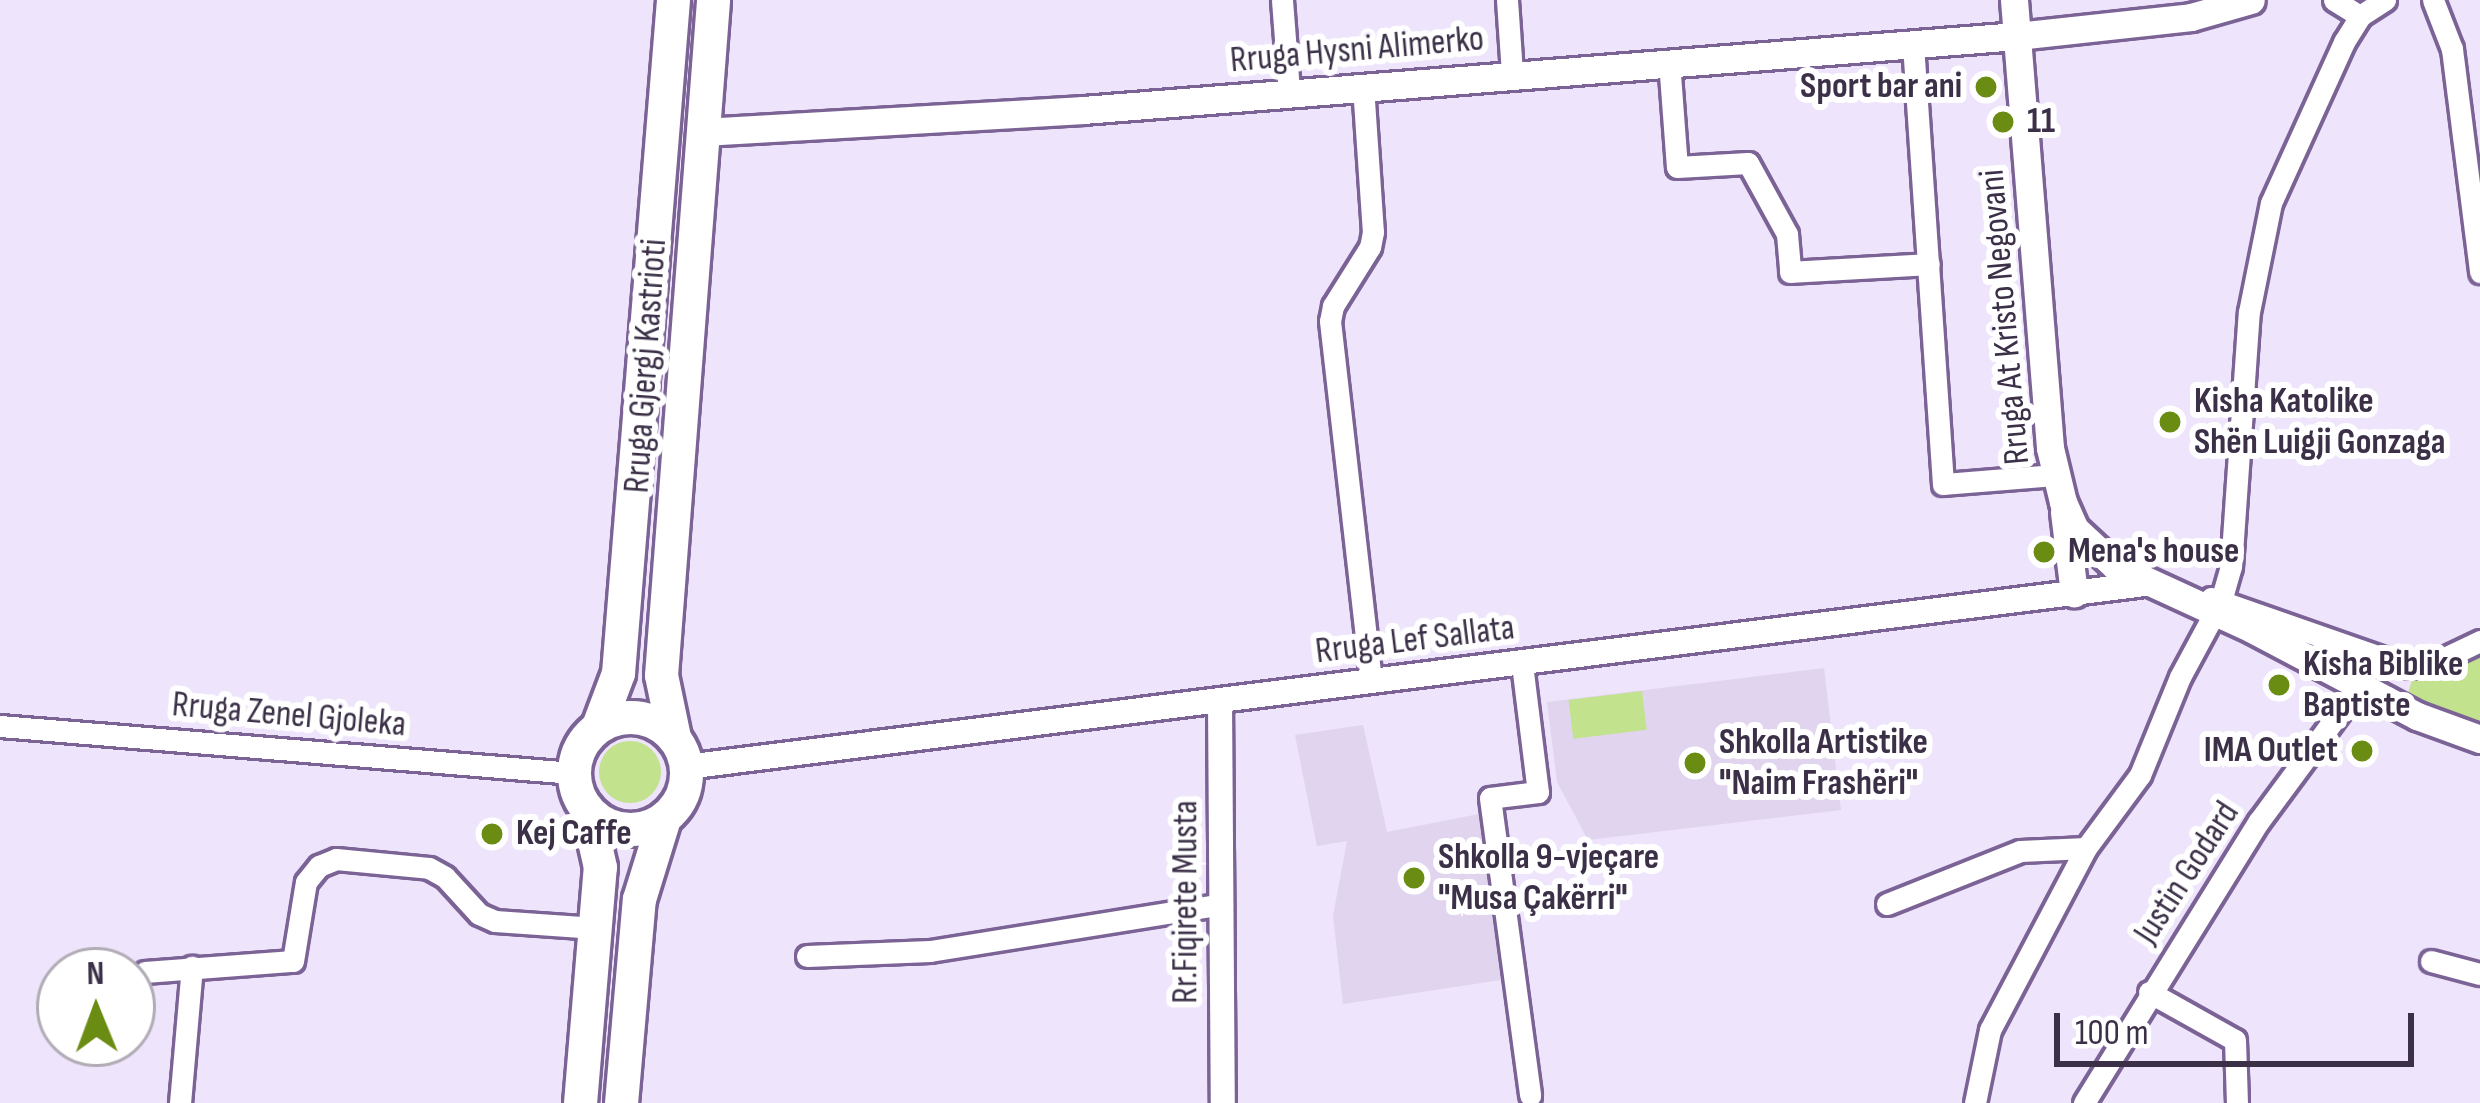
<!DOCTYPE html>
<html>
<head>
<meta charset="utf-8">
<style>
	body { margin:0 }
	#map { position:relative; width:2480px; height:1103px; overflow:hidden; background:#eee4fb; font-family:"Sofia Sans Condensed",sans-serif }
	div>[style] { position:absolute }
	.built>* { inset:0; background:#e0d4ee }
	.green>* { inset:0; background:#c2e28d; transform-origin:0 0 }
	.round { border-radius:50% }
	.roads { filter:drop-shadow(3px 0 #7b6396) drop-shadow(-3px 0 #7b6396) drop-shadow(0 3px #7b6396) drop-shadow(0 -3px #7b6396) }
	.minor>* { height:21px; margin:-10.5px; padding:0 10.5px; transform-origin:10.5px; border-radius:10.5px; background:#fff }
	.tertiary>* { height:24px; margin:-12px; padding:0 12px; transform-origin:12px; border-radius:12px; background:#fff }
	.secondary>* { height:27px; margin:-13.5px; padding:0 13.5px; transform-origin:13.5px; border-radius:13.5px; background:#fff }
	.primary>* { height:33px; margin:-16.5px; padding:0 16.5px; transform-origin:16.5px; border-radius:16.5px; background:#fff }
	.primary>.ring { margin:-16.5px; padding:0; box-sizing:content-box; background:none; border:33px solid #fff; border-radius:50% }
	.dots>* { width:33px; height:33px; translate:-50% -50%; box-sizing:border-box; border:6px solid #fff; border-radius:50% }
	span { translate:-50% -50%; white-space:nowrap; text-align:center; line-height:1.15; -webkit-text-stroke:12px #fff; paint-order:stroke }
	.street-label { font-size:36px; color:#3b3047 }
	.poi-label { font-size:36px; color:#3b3047; font-weight:700 }
	.right { translate:-100% -50%; text-align:right }
	.left { translate:0 -50%; text-align:left }
	.north { position:absolute; left:36px; top:947px; width:120px; height:120px; box-sizing:border-box; background:#fff; border:3px solid #b1acb5; border-radius:50%; rotate:359deg; font-size:33px; font-weight:700; line-height:48px; text-align:center; color:#3b3047 }
	.north::after { content:''; display:block; margin:auto; width:42px; height:54px; background:#6a8c12; clip-path:polygon(50% 0,100% 100%,50% 72%,0 100%) }
	.scale { position:absolute; left:2054px; top:1013px; width:360px; height:54px; box-sizing:border-box; border:6px solid #3b3047; border-top:0; padding-left:15px; font-size:36px; line-height:42px; white-space:nowrap; color:#3b3047; -webkit-text-stroke:9px #fff; paint-order:stroke }
</style>
</head>
<body>
<div id="map">
	<div class="built">
		<div style="clip-path:polygon(1824px 668px,1841px 810px,1588px 840px,1557px 782px,1547px 702px)"></div>
		<div style="clip-path:polygon(1363px 725px,1387px 832px,1479px 814px,1501px 980px,1343px 1004px,1333px 916px,1347px 841px,1317px 846px,1295px 735px)"></div>
	</div>
	<div class="green">
		<div style="clip-path:polygon(2480px 647px,2480px 726px,2407px 696px,2415px 671px)"></div>
		<div style="left:1642px;top:691px;width:39px;height:74px;rotate:83deg"></div>
		<div class="round" style="left:599px;top:741px;width:62px;height:62px"></div>
	</div>
	<div class="roads">
		<div class="minor">
			<div style="left:1282px;top:0;width:92px;rotate:85.6deg"></div>
			<div style="left:1507px;top:0;width:73px;rotate:86.1deg"></div>
			<div style="left:2334px;top:0;width:31px;rotate:32deg"></div>
			<div style="left:2433px;top:0;width:53px;rotate:68.8deg"></div>
			<div style="left:2452px;top:49px;width:225px;rotate:82.8deg"></div>
			<div style="left:1913px;top:44px;width:441px;rotate:86.1deg"></div>
			<div style="left:1943px;top:484px;width:111px;rotate:-4.6deg"></div>
			<div style="left:1669px;top:61px;width:106px;rotate:85.7deg"></div>
			<div style="left:1677px;top:167px;width:71px;rotate:-3.2deg"></div>
			<div style="left:1748px;top:163px;width:81px;rotate:61.2deg"></div>
			<div style="left:1787px;top:234px;width:38px;rotate:85deg"></div>
			<div style="left:1790px;top:272px;width:139px;rotate:-3.3deg"></div>
			<div style="left:1363px;top:86px;width:146px;rotate:86.1deg"></div>
			<div style="left:1373px;top:232px;width:15px;rotate:101deg"></div>
			<div style="left:1370px;top:247px;width:70px;rotate:122.1deg"></div>
			<div style="left:1333px;top:306px;width:15px;rotate:101deg"></div>
			<div style="left:1330px;top:321px;width:363px;rotate:83.5deg"></div>
			<div style="left:2211px;top:598px;width:210px;rotate:19.2deg"></div>
			<div style="left:2409px;top:667px;width:23px;rotate:-7deg"></div>
			<div style="left:2432px;top:664px;width:53px;rotate:-25.6deg"></div>
			<div style="left:1522px;top:664px;width:129px;rotate:82.9deg"></div>
			<div style="left:1538px;top:792px;width:48px;rotate:172.9deg"></div>
			<div style="left:1490px;top:798px;width:300px;rotate:82.3deg"></div>
			<div style="left:0;top:726px;width:575px;rotate:4.69deg"></div>
			<div style="left:1887px;top:904px;width:143px;rotate:-21.7deg"></div>
			<div style="left:2020px;top:851px;width:66px;rotate:-2.6deg"></div>
			<div style="left:2086px;top:848px;width:91px;rotate:-53.5deg"></div>
			<div style="left:2140px;top:775px;width:106px;rotate:-67.8deg"></div>
			<div style="left:2180px;top:677px;width:86px;rotate:-61.7deg"></div>
			<div style="left:2221px;top:601px;width:35px;rotate:-74deg"></div>
			<div style="left:2231px;top:567px;width:256px;rotate:-86deg"></div>
			<div style="left:2249px;top:312px;width:111px;rotate:-78.6deg"></div>
			<div style="left:2271px;top:203px;width:177px;rotate:-65.6deg"></div>
			<div style="left:2344px;top:42px;width:31px;rotate:-58deg"></div>
			<div style="left:2360px;top:16px;width:30px;rotate:-33deg"></div>
			<div style="left:807px;top:956px;width:123px;rotate:-2.3deg"></div>
			<div style="left:930px;top:951px;width:296px;rotate:-9.1deg"></div>
			<div style="left:2431px;top:961px;width:51px;rotate:14.9deg"></div>
			<div style="left:145px;top:972px;width:148px;rotate:-4.3deg"></div>
			<div style="left:293px;top:961px;width:80px;rotate:-80.7deg"></div>
			<div style="left:306px;top:882px;width:21px;rotate:-51deg"></div>
			<div style="left:319px;top:866px;width:18px;rotate:-22deg"></div>
			<div style="left:336px;top:859px;width:93px;rotate:5.5deg"></div>
			<div style="left:429px;top:868px;width:18px;rotate:29deg"></div>
			<div style="left:445px;top:877px;width:50px;rotate:47.4deg"></div>
			<div style="left:479px;top:914px;width:17px;rotate:24deg"></div>
			<div style="left:495px;top:921px;width:101px;rotate:4deg"></div>
			<div style="left:2149px;top:992px;width:98px;rotate:29.2deg"></div>
			<div style="left:2235px;top:1040px;width:63px;rotate:88.2deg"></div>
			<div style="left:180px;top:1103px;width:137px;rotate:-85deg"></div>
			<div style="left:1975px;top:1103px;width:75px;rotate:-78.4deg"></div>
			<div style="left:1990px;top:1030px;width:206px;rotate:-62.2deg"></div>
			<div style="left:2084px;top:1103px;width:332px;rotate:-58.2deg"></div>
			<div style="left:2259px;top:821px;width:167px;rotate:-53.5deg"></div>
		</div>
		<div class="tertiary">
			<div style="left:1220px;top:701px;width:402px;rotate:89.6deg"></div>
			<div style="left:686px;top:767px;width:1478px;rotate:-7.15deg"></div>
		</div>
		<div class="secondary">
			<div style="left:2014px;top:0;width:449px;rotate:85.4deg"></div>
			<div style="left:2050px;top:448px;width:56px;rotate:76.5deg"></div>
			<div style="left:2063px;top:502px;width:30px;rotate:66deg"></div>
			<div style="left:2075px;top:529px;width:54px;rotate:42.8deg"></div>
			<div style="left:2115px;top:566px;width:151px;rotate:24.7deg"></div>
			<div style="left:2252px;top:629px;width:187px;rotate:27.8deg"></div>
			<div style="left:2417px;top:716px;width:67px;rotate:20.1deg"></div>
			<div style="left:703px;top:132px;width:381px;rotate:-3.3deg"></div>
			<div style="left:1083px;top:110px;width:937px;rotate:-4.53deg"></div>
			<div style="left:2017px;top:36px;width:175px;rotate:-6.2deg"></div>
			<div style="left:2191px;top:17px;width:62px;rotate:-15.8deg"></div>
			<div style="left:2064px;top:512px;width:82px;rotate:83deg"></div>
		</div>
		<div class="primary">
			<div class="ring" style="left:574px;top:717px;width:79px;height:79px"></div>
			<div style="left:598px;top:726px;width:57px;rotate:-69.3deg"></div>
			<div style="left:618px;top:673px;width:675px;rotate:-85.33deg"></div>
			<div style="left:674px;top:737px;width:63px;rotate:-101.8deg"></div>
			<div style="left:661px;top:675px;width:677px;rotate:-85.59deg"></div>
			<div style="left:580px;top:1103px;width:237px;rotate:-85.2deg"></div>
			<div style="left:600px;top:867px;width:58px;rotate:-102.8deg"></div>
			<div style="left:621px;top:1103px;width:205px;rotate:-85deg"></div>
			<div style="left:639px;top:899px;width:85px;rotate:-72.8deg"></div>
		</div>
	</div>
	<div class="dots">
		<div style="left:1986px;top:87px;background:#6a8c12"></div>
		<div style="left:2003px;top:122px;background:#6a8c12"></div>
		<div style="left:2170px;top:422px;background:#6a8c12"></div>
		<div style="left:2044px;top:552px;background:#6a8c12"></div>
		<div style="left:2279px;top:685px;background:#6a8c12"></div>
		<div style="left:2362px;top:751px;background:#6a8c12"></div>
		<div style="left:1695px;top:763px;background:#6a8c12"></div>
		<div style="left:492px;top:834px;background:#6a8c12"></div>
		<div style="left:1414px;top:878px;background:#6a8c12"></div>
	</div>
	<div class="street-label">
		<span style="left:1357px;top:50px;rotate:-5deg">Rruga Hysni Alimerko</span>
		<span style="left:2005px;top:317px;rotate:-95deg">Rruga At Kristo Negovani</span>
		<span style="left:646px;top:366px;rotate:-86deg">Rruga Gjergj Kastrioti</span>
		<span style="left:1415px;top:640px;rotate:-7deg">Rruga Lef Sallata</span>
		<span style="left:289px;top:715px;rotate:5deg">Rruga Zenel Gjoleka</span>
		<span style="left:2187px;top:873px;rotate:-57deg">Justin Godard</span>
		<span style="left:1186px;top:902px;rotate:-90deg">Rr.Fiqirete Musta</span>
	</div>
	<div class="poi-label">
		<span class="right" style="left:1962px;top:87px">Sport bar ani</span>
		<span class="left" style="left:2027px;top:122px">11</span>
		<span class="left" style="left:2194px;top:422px">Kisha Katolike<br>Shën Luigji Gonzaga</span>
		<span class="left" style="left:2068px;top:552px">Mena's house</span>
		<span class="left" style="left:2303px;top:685px">Kisha Biblike<br>Baptiste</span>
		<span class="left" style="left:1719px;top:763px">Shkolla Artistike<br>"Naim Frashëri"</span>
		<span class="right" style="left:2338px;top:751px">IMA Outlet</span>
		<span class="left" style="left:516px;top:834px">Kej Caffe</span>
		<span class="left" style="left:1438px;top:878px">Shkolla 9-vjeçare<br>"Musa Çakërri"</span>
	</div>
	<div class="north">N</div>
	<div class="scale">100 m</div>
</div>
</body>
</html>
